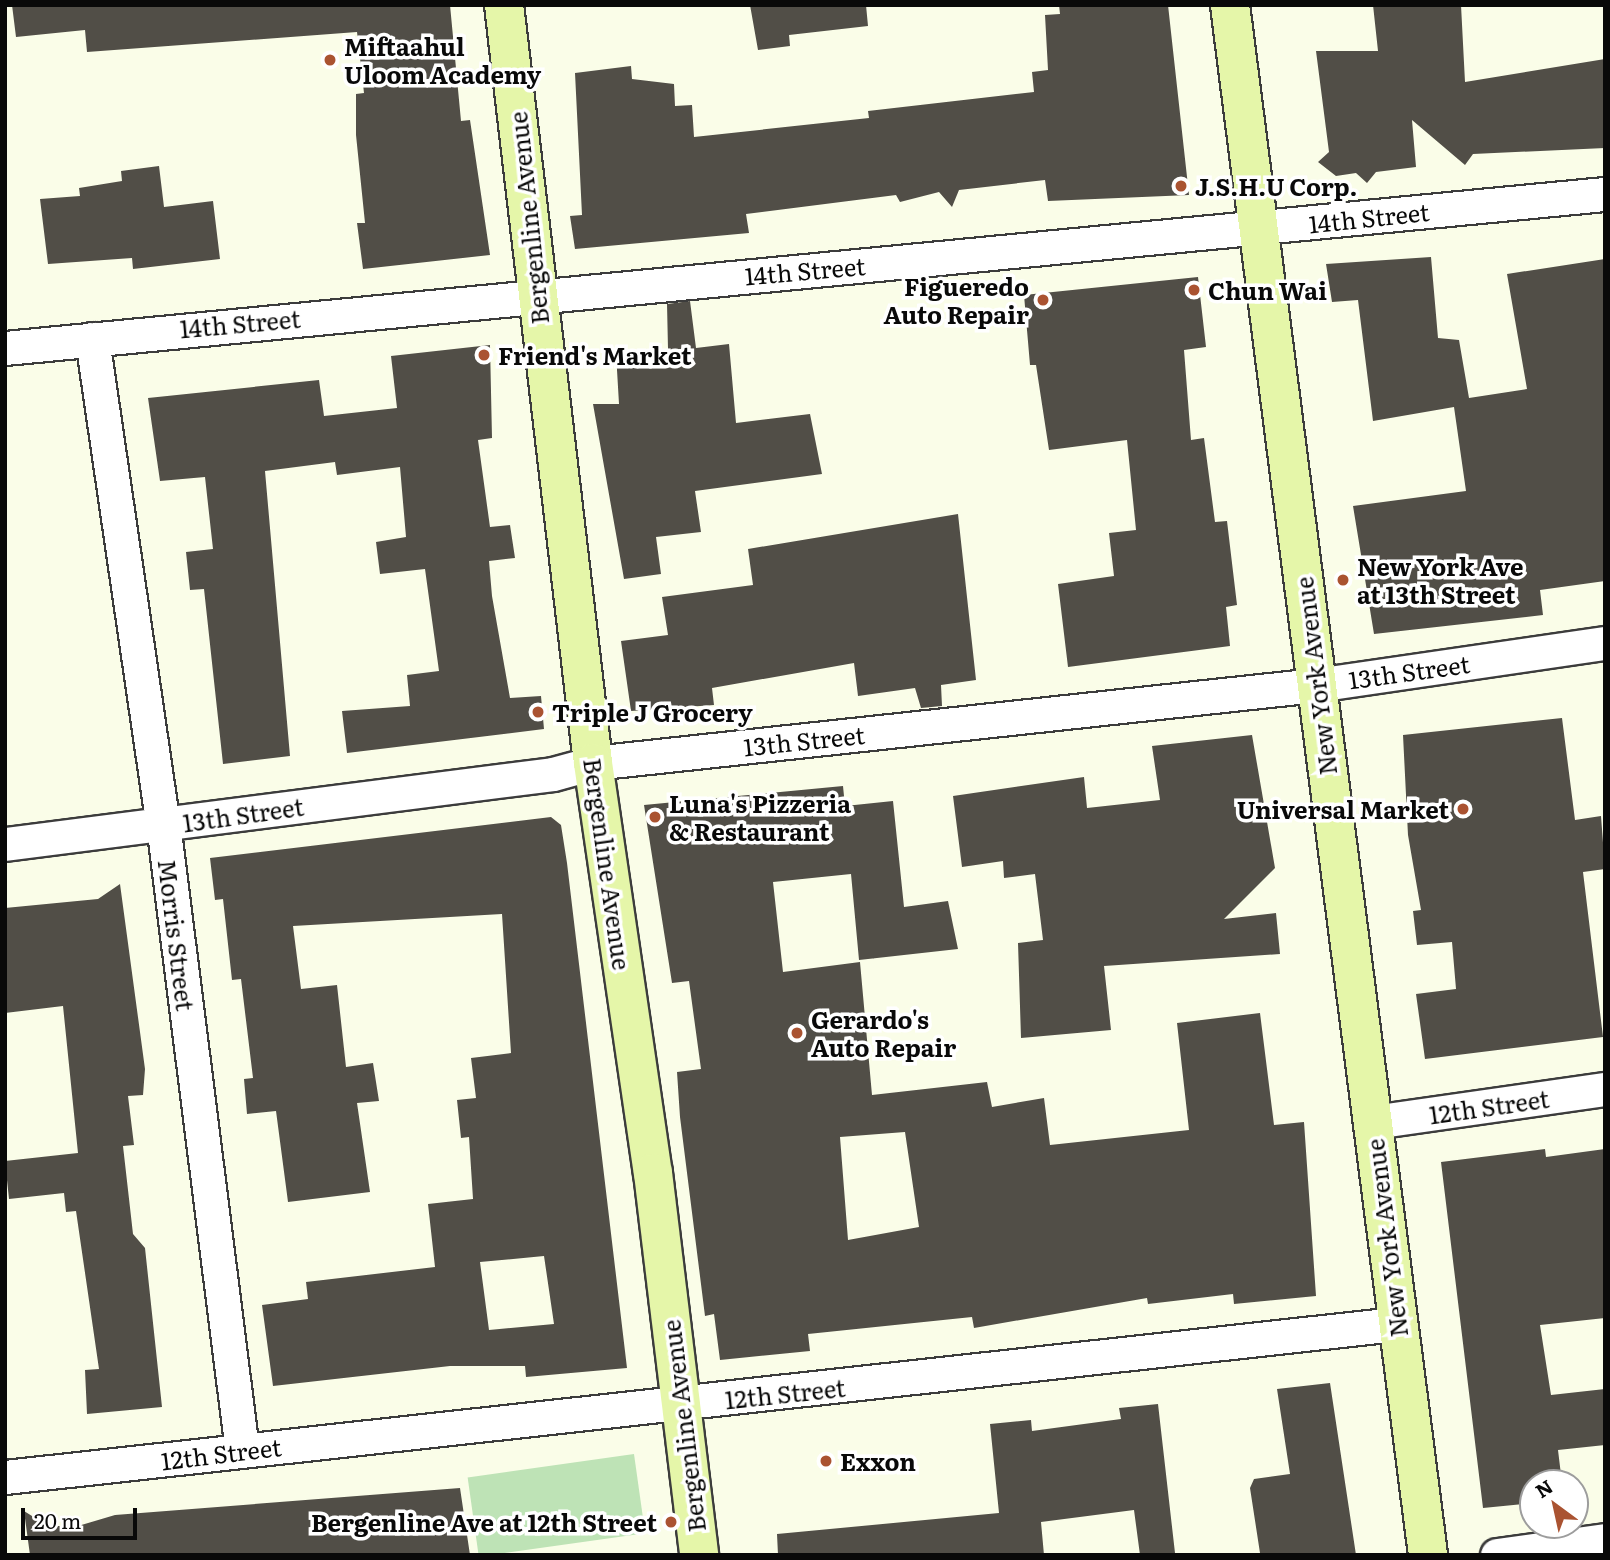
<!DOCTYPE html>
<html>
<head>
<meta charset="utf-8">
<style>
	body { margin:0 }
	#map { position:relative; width:1610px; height:1560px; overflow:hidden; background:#fafde8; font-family:Literata,serif }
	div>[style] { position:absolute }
	.green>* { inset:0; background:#bee3b6; transform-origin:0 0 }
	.building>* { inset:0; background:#514e47 }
	.roads { filter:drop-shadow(2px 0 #3c3c3c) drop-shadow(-2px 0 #3c3c3c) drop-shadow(0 2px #3c3c3c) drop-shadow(0 -2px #3c3c3c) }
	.street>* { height:33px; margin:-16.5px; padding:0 16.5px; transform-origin:16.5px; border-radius:16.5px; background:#fff }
	.secondary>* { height:38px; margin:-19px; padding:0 19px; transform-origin:19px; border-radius:19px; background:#e5f6a9 }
	.dots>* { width:19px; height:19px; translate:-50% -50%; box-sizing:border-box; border:4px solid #fff; border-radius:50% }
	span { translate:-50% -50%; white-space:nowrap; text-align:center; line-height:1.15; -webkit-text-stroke:7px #fff; paint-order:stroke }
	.poi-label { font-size:24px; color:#090909; font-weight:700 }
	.left { translate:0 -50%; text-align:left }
	.right { translate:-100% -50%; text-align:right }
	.street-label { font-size:24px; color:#090909 }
	.frame { position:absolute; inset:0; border:7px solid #090909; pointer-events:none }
	.north { position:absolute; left:1519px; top:1469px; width:70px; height:70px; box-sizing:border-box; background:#fff; border:2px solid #9d9d9d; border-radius:50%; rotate:327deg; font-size:19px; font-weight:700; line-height:28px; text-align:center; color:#090909 }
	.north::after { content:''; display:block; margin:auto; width:24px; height:32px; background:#aa5331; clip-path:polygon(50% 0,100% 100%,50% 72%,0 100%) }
	.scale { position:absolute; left:21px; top:1508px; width:116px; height:32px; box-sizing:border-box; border:4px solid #090909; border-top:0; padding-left:9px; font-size:21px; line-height:24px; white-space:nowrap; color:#090909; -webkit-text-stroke:5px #fff; paint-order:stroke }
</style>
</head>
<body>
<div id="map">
	<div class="green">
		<div style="left:634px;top:1454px;width:80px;height:168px;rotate:82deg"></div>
	</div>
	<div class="building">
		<div style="clip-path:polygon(12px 5px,450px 5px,461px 121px,470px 120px,490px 255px,363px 269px,357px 223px,365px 223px,356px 135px,356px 94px,364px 93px,357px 32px,87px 52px,85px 30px,16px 37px)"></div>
		<div style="clip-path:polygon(750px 5px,866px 5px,868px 26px,789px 35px,790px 46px,758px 50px)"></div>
		<div style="clip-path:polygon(1059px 5px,1168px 5px,1189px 195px,1048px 201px,1045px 180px,959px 190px,952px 207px,939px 192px,900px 202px,896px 195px,746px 214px,749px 233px,575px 249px,570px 216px,582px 215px,575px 73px,631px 66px,632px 79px,674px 84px,675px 106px,692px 105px,694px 137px,869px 118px,868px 111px,1034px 92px,1032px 72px,1048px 70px,1045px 15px,1060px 14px)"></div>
		<div style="clip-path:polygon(1373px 5px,1461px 5px,1465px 82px,1605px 59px,1605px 148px,1473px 154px,1465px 165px,1412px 120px,1416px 167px,1376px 172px,1367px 183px,1356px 173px,1336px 176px,1318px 162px,1329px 152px,1316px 51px,1378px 51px)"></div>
		<div style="clip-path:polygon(159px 166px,164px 207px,213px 201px,220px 259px,133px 269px,132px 258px,48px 264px,40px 199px,80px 196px,79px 188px,122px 181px,121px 171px)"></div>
		<div style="clip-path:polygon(1431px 257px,1438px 338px,1459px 340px,1469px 398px,1527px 389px,1507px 274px,1605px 259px,1605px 581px,1540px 590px,1543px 615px,1374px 634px,1353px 506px,1466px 491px,1454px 407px,1373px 421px,1358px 300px,1332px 302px,1326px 264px)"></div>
		<div style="clip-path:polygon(1198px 277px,1206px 347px,1184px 350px,1191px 440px,1204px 438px,1215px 522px,1227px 521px,1237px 605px,1226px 607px,1230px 646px,1068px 667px,1058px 584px,1114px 576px,1109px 533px,1136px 530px,1127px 440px,1049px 450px,1036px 365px,1030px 365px,1024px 295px)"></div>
		<div style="clip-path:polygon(690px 301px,696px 348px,729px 344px,736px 423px,810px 414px,822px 474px,695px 491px,701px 532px,656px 537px,661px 574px,624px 579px,593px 404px,619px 404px,616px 353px,668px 349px,667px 304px)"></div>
		<div style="clip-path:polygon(490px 345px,492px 438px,478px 440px,490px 527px,510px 525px,515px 558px,489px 561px,492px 596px,510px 698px,541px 696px,544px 729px,347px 753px,342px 711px,410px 706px,407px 675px,439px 671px,425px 569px,380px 574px,376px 542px,406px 537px,400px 467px,337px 475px,335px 462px,265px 471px,290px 756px,223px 764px,204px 589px,190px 590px,186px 552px,213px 549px,205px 477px,160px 481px,148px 398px,319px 380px,324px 416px,397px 408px,391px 356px)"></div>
		<div style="clip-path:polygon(958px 514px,976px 680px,941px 685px,942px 706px,921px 708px,915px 688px,858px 696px,854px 663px,712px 688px,714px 705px,631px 711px,621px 641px,668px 635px,662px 597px,753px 585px,748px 549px)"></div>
		<div style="clip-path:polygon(1562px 718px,1575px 820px,1601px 816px,1605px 869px,1583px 872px,1603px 1037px,1425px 1059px,1416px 994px,1456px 989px,1452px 942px,1417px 945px,1413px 911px,1421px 910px,1408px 835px,1403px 735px)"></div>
		<div style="clip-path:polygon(1252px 735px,1275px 868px,1224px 919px,1276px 913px,1280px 954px,1104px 966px,1111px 1030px,1021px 1038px,1018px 943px,1043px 940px,1035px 874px,1004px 878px,1003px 861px,962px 867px,953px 796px,1084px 777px,1087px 808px,1160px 800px,1152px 746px)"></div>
		<div style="clip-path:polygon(evenodd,843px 786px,845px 806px,893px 801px,904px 907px,948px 901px,958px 949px,859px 960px,851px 874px,773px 882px,783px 972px,860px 962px,872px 1095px,987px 1082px,992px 1107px,1044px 1098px,1050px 1145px,1189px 1130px,1177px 1023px,1260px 1013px,1274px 1125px,1304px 1122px,1316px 1296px,1234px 1304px,1233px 1294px,1148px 1304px,1147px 1298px,974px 1328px,972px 1317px,808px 1334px,810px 1351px,720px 1360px,714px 1314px,705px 1316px,680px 1117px,677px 1072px,701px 1069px,689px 981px,672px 983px,644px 805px,843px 786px,905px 1132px,919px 1227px,848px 1240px,840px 1137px,905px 1132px)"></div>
		<div style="clip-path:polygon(evenodd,551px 817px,561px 825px,567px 863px,627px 1368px,526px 1377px,525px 1366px,450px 1366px,273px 1386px,262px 1305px,308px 1299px,306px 1282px,435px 1267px,428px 1204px,473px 1199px,469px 1137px,461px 1138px,457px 1100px,476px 1098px,471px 1058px,511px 1053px,502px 914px,293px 926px,301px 989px,337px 985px,346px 1067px,373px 1063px,379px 1101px,357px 1103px,370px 1192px,288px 1202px,276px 1111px,247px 1114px,244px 1079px,253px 1078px,241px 979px,232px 980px,223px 899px,215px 900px,210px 858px,551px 817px,544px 1256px,554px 1324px,489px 1330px,480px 1262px,544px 1256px)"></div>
		<div style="clip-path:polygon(120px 884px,145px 1069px,143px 1095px,128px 1096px,134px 1145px,123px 1146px,133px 1234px,145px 1248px,162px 1407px,87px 1414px,85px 1370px,99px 1369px,76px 1211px,66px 1212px,64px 1193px,9px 1199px,5px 1161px,78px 1153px,63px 1006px,5px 1013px,5px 908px,98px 899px)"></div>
		<div style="clip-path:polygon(1545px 1149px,1546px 1157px,1605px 1149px,1605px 1318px,1540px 1325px,1551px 1395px,1605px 1389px,1605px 1445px,1558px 1450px,1562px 1483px,1533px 1483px,1533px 1503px,1483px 1508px,1441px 1162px)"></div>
		<div style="clip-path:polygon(1330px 1383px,1356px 1555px,1260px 1553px,1250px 1488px,1254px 1479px,1290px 1474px,1277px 1389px)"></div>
		<div style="clip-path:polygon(1158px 1404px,1175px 1553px,1140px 1555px,1134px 1510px,1041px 1522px,1044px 1555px,778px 1555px,777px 1534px,999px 1513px,990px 1424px,1031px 1420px,1032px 1431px,1121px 1419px,1119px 1408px)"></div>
		<div style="clip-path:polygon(460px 1488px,470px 1555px,30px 1555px,24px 1511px,48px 1526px,78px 1526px,115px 1515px)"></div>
	</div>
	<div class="roads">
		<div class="street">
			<div style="left:92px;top:339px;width:490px;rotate:81.7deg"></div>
			<div style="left:163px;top:824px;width:631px;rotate:82.81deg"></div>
			<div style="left:5px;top:348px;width:1607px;rotate:-5.5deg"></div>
			<div style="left:5px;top:844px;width:552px;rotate:-7.28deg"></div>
			<div style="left:553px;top:774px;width:41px;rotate:-15.4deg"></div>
			<div style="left:593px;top:763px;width:727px;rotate:-6.16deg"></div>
			<div style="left:1316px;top:685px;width:292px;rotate:-8.3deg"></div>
			<div style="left:1373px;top:1122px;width:234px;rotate:-8.1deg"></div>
			<div style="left:5px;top:1477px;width:1399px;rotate:-6.28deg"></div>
			<div style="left:1497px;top:1555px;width:109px;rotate:-7.9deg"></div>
		</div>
		<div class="secondary">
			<div style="left:504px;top:5px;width:763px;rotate:83.3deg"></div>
			<div style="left:593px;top:763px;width:414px;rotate:81.7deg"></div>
			<div style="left:653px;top:1173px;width:385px;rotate:83.1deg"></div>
			<div style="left:1230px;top:5px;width:1563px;rotate:82.72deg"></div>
		</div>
	</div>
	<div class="dots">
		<div style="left:330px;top:60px;background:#aa5331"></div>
		<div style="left:1181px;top:186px;background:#aa5331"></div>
		<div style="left:1194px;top:290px;background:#aa5331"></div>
		<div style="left:1043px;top:300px;background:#aa5331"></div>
		<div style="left:484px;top:355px;background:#aa5331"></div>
		<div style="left:1343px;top:580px;background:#aa5331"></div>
		<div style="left:538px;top:712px;background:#aa5331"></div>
		<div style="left:1463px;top:809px;background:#aa5331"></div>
		<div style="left:655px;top:817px;background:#aa5331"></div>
		<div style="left:797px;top:1033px;background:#aa5331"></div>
		<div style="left:826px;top:1461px;background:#aa5331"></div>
		<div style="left:671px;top:1522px;background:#aa5331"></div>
	</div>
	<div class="poi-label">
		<span class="left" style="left:344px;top:60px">Miftaahul<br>Uloom Academy</span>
		<span class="left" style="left:1195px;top:186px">J.S.H.U Corp.</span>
		<span class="right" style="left:1029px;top:300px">Figueredo<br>Auto Repair</span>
		<span class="left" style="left:1208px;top:290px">Chun Wai</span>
		<span class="left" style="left:498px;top:355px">Friend's Market</span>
		<span class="left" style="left:1357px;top:580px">New York Ave<br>at 13th Street</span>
		<span class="left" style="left:552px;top:712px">Triple J Grocery</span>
		<span class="left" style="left:669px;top:817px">Luna's Pizzeria<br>&amp; Restaurant</span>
		<span class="right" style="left:1449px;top:809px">Universal Market</span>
		<span class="left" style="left:811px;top:1033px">Gerardo's<br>Auto Repair</span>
		<span class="left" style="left:840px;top:1461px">Exxon</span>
		<span class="right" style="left:657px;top:1522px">Bergenline Ave at 12th Street</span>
	</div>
	<div class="street-label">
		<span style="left:1369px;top:217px;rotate:-6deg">14th Street</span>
		<span style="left:528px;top:218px;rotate:-96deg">Bergenline Avenue</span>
		<span style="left:805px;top:270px;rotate:-5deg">14th Street</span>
		<span style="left:240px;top:323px;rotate:-5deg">14th Street</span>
		<span style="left:1409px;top:671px;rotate:-8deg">13th Street</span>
		<span style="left:1315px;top:676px;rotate:-97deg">New York Avenue</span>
		<span style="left:804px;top:740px;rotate:-6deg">13th Street</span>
		<span style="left:243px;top:814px;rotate:-8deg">13th Street</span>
		<span style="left:608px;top:864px;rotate:82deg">Bergenline Avenue</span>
		<span style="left:177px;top:935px;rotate:83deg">Morris Street</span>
		<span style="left:1489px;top:1106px;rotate:-8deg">12th Street</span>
		<span style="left:1386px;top:1238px;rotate:-97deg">New York Avenue</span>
		<span style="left:785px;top:1393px;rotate:-6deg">12th Street</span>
		<span style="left:683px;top:1426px;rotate:-97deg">Bergenline Avenue</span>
		<span style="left:221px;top:1453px;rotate:-7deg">12th Street</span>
	</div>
	<div class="frame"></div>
	<div class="north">N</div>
	<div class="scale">20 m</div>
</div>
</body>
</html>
